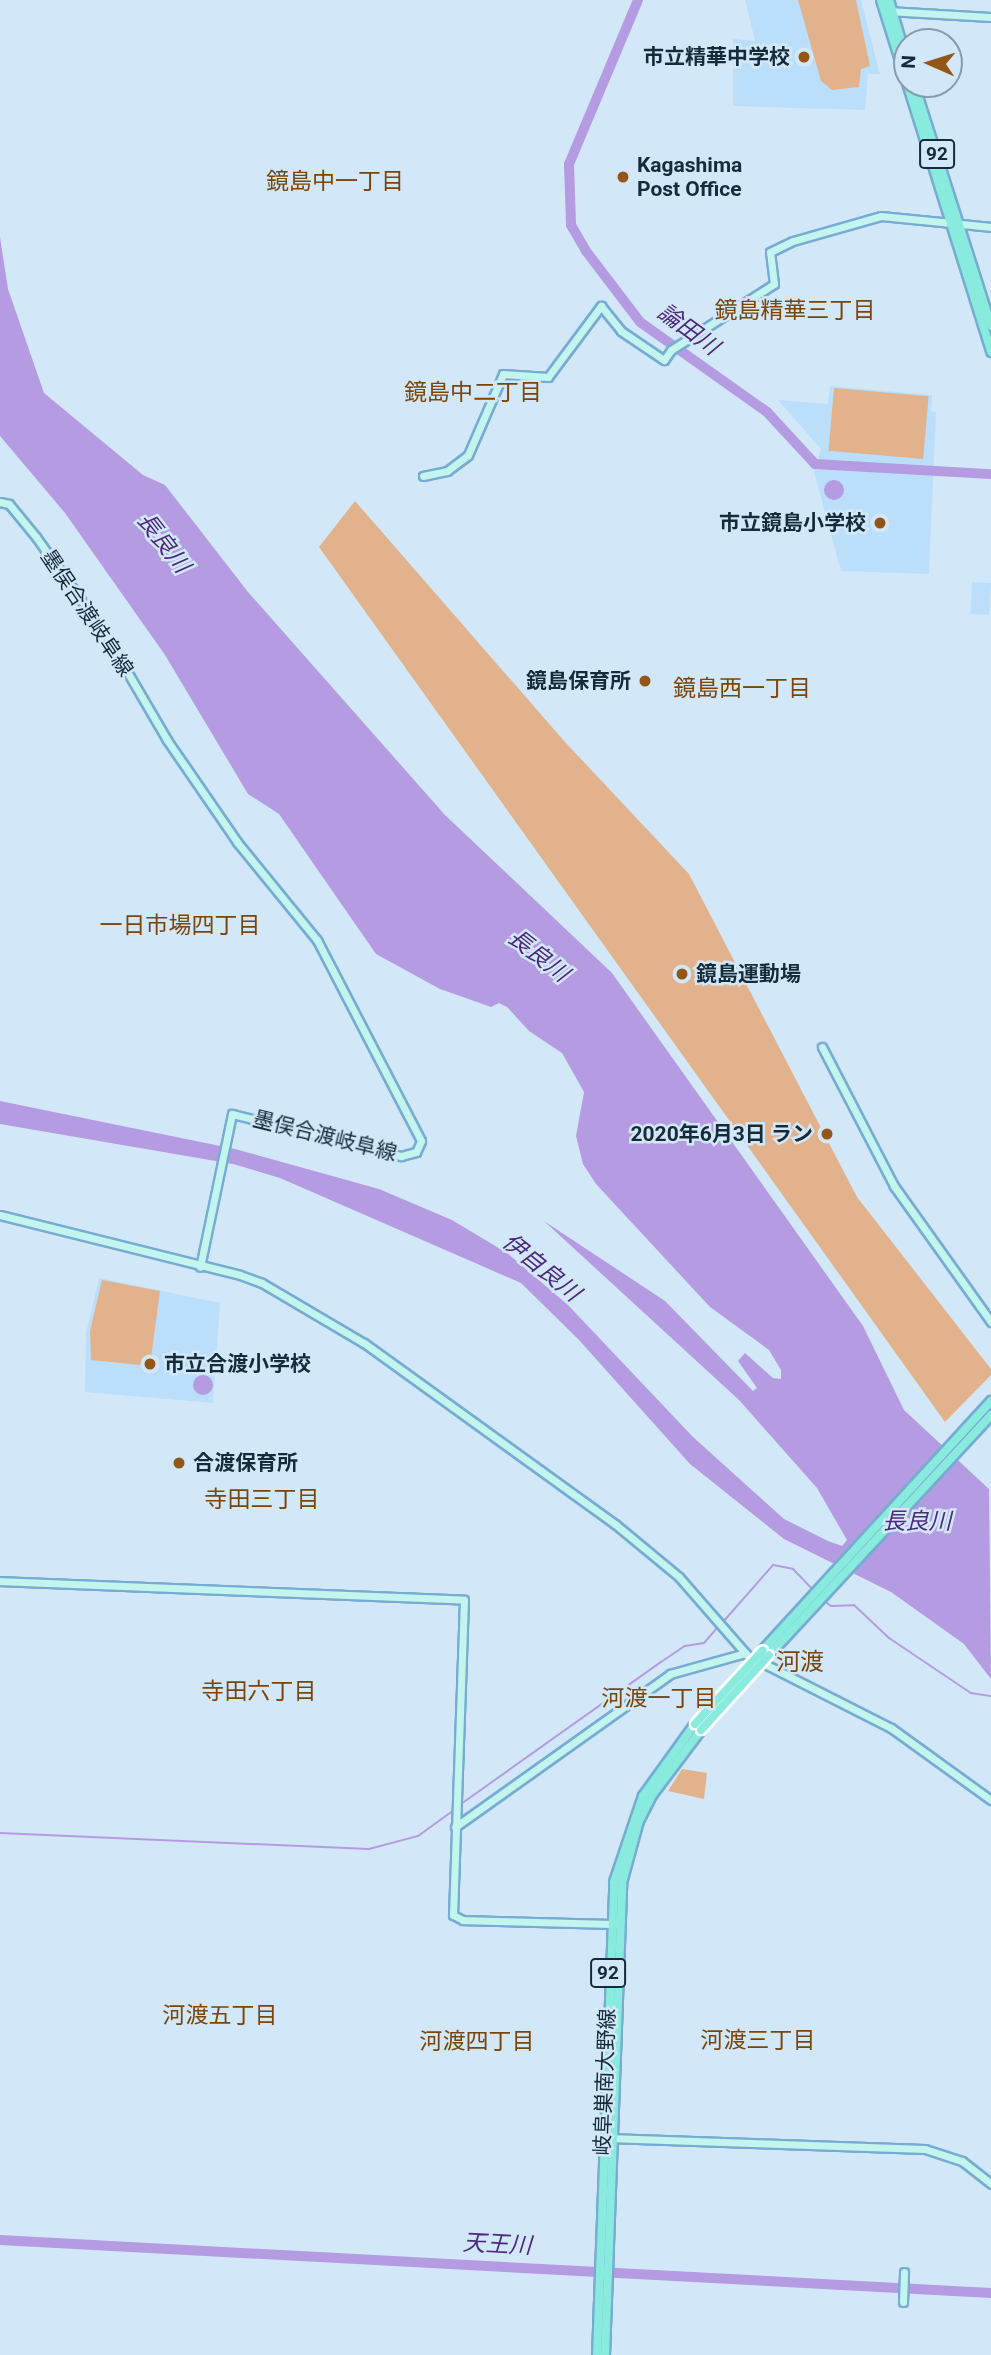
<!DOCTYPE html>
<html>
<head>
<meta charset="utf-8">
<style>
	body { margin:0 }
	#map { position:relative; width:991px; height:2355px; overflow:hidden; background:#d2e8f8; font-family:Roboto,"Noto Sans JP",sans-serif }
	div>[style] { position:absolute }
	.built>* { inset:0; background:#bbdffb; transform-origin:0 0 }
	.green>* { inset:0; background:#e1b28b; transform-origin:0 0 }
	.water>* { inset:0; background:#b59ce2 }
	.round { border-radius:50% }
	.stream>* { height:2px; margin:-1px; padding:0 1px; transform-origin:1px; border-radius:1px; background:#b59ce2 }
	.river>* { height:10px; margin:-5px; padding:0 5px; transform-origin:5px; border-radius:5px; background:#b59ce2 }
	.roads { filter:drop-shadow(2px 0 #77acd2) drop-shadow(-2px 0 #77acd2) drop-shadow(0 2px #77acd2) drop-shadow(0 -2px #77acd2) }
	.secondary>* { height:7px; margin:-3.5px; padding:0 3.5px; transform-origin:3.5px; border-radius:3.5px; background:#c3f5ee }
	.primary>* { height:8px; margin:-4px; padding:0 4px; transform-origin:4px; border-radius:4px; background:#88ebdd }
	.bridges { filter:drop-shadow(2px 0 #fff) drop-shadow(-2px 0 #fff) drop-shadow(0 2px #fff) drop-shadow(0 -2px #fff) }
	.primary-bridge>* { height:8px; margin:-4px; padding:0 4px; transform-origin:4px; border-radius:4px; background:#88ebdd }
	.dots>* { width:19px; height:19px; translate:-50% -50%; box-sizing:border-box; border:4px solid #d2e8f8; border-radius:50% }
	span { translate:-50% -50%; white-space:nowrap; text-align:center; line-height:1.15; -webkit-text-stroke:5px #d2e8f8; paint-order:stroke }
	.shield-label span { padding:2px 5px; background:#d2e8f8; border:2px solid; border-radius:5px; -webkit-text-stroke-width:0 }
	.shield-label { font-size:19px; color:#152b3a; font-weight:700 }
	.poi-label { font-size:21px; color:#152b3a; font-weight:700 }
	.right { translate:-100% -50%; text-align:right }
	.left { translate:0 -50%; text-align:left }
	.street-label { font-size:21px; color:#152b3a }
	.neighbourhood-label { font-size:23px; color:#7b4508 }
	.water-label { font-size:23px; color:#4d297a; font-style:italic }
	.quarter-label { font-size:24px; color:#7b4508 }
	.north { position:absolute; left:893px; top:28px; width:70px; height:70px; box-sizing:border-box; background:#d2e8f8; border:2px solid #869cac; border-radius:50%; rotate:273deg; font-size:19px; font-weight:700; line-height:28px; text-align:center; color:#152b3a }
	.north::after { content:''; display:block; margin:auto; width:24px; height:32px; background:#925617; clip-path:polygon(50% 0,100% 100%,50% 72%,0 100%) }
</style>
</head>
<body>
<div id="map">
	<div class="built">
		<div style="clip-path:polygon(745px 0,861px 0,880px 74px,868px 74px,865px 110px,733px 106px,733px 39px,755px 41px)"></div>
		<div style="clip-path:polygon(830px 386px,932px 395px,931px 411px,936px 412px,929px 574px,841px 571px,814px 472px,821px 449px,778px 400px,828px 404px)"></div>
		<div style="left:972px;top:582px;width:19px;height:32px;rotate:3deg"></div>
		<div style="clip-path:polygon(99px 1278px,220px 1303px,213px 1403px,85px 1392px,86px 1333px)"></div>
	</div>
	<div class="green">
		<div style="clip-path:polygon(798px 0,856px 0,870px 66px,861px 69px,859px 87px,832px 90px,821px 81px)"></div>
		<div style="left:834px;top:388px;width:95px;height:63px;rotate:5deg"></div>
		<div style="clip-path:polygon(355px 501px,565px 742px,689px 874px,857px 1197px,991px 1369px,991px 1375px,945px 1422px,319px 547px)"></div>
		<div style="clip-path:polygon(102px 1280px,160px 1291px,150px 1366px,91px 1360px,90px 1331px)"></div>
		<div style="clip-path:polygon(682px 1769px,707px 1773px,704px 1799px,668px 1791px)"></div>
	</div>
	<div class="water">
		<div style="clip-path:polygon(0 237px,8px 289px,44px 393px,143px 475px,165px 485px,248px 592px,445px 815px,612px 973px,863px 1326px,904px 1410px,989px 1489px,991px 1679px,964px 1644px,891px 1592px,784px 1539px,690px 1464px,579px 1340px,521px 1283px,280px 1178px,233px 1164px,0 1124px,0 1101px,235px 1149px,379px 1189px,452px 1220px,507px 1253px,568px 1305px,693px 1437px,784px 1519px,828px 1541px,842px 1546px,847px 1540px,817px 1488px,739px 1400px,544px 1221px,665px 1301px,753px 1391px,757px 1388px,738px 1361px,745px 1353px,773px 1378px,781px 1379px,781px 1370px,769px 1350px,710px 1307px,596px 1184px,583px 1164px,576px 1136px,584px 1092px,562px 1053px,529px 1031px,507px 1007px,499px 1003px,491px 1007px,440px 989px,376px 954px,279px 814px,248px 794px,165px 655px,65px 513px,0 436px)"></div>
		<div class="round" style="left:824px;top:480px;width:20px;height:20px"></div>
		<div class="round" style="left:193px;top:1375px;width:20px;height:20px"></div>
	</div>
	<div class="stream">
		<div style="left:823px;top:1600px;width:10px;rotate:37deg"></div>
		<div style="left:831px;top:1606px;width:23px;rotate:-2deg"></div>
		<div style="left:854px;top:1605px;width:48px;rotate:43.3deg"></div>
		<div style="left:889px;top:1638px;width:99px;rotate:33.9deg"></div>
		<div style="left:971px;top:1693px;width:20px;rotate:9deg"></div>
		<div style="left:723px;top:1622px;width:76px;rotate:-48.7deg"></div>
		<div style="left:773px;top:1565px;width:20px;rotate:11deg"></div>
		<div style="left:793px;top:1569px;width:30px;rotate:46deg"></div>
		<div style="left:461px;top:1804px;width:245px;rotate:-35.4deg"></div>
		<div style="left:661px;top:1662px;width:29px;rotate:-34deg"></div>
		<div style="left:685px;top:1646px;width:19px;rotate:-9deg"></div>
		<div style="left:704px;top:1643px;width:23px;rotate:-49deg"></div>
		<div style="left:0;top:1833px;width:369px;rotate:2.5deg"></div>
		<div style="left:369px;top:1849px;width:51px;rotate:-14.9deg"></div>
		<div style="left:418px;top:1836px;width:44px;rotate:-35.8deg"></div>
	</div>
	<div class="river">
		<div style="left:638px;top:0;width:178px;rotate:112.8deg"></div>
		<div style="left:569px;top:164px;width:61px;rotate:88.1deg"></div>
		<div style="left:571px;top:225px;width:30px;rotate:60deg"></div>
		<div style="left:586px;top:251px;width:89px;rotate:52.7deg"></div>
		<div style="left:640px;top:322px;width:156px;rotate:35.3deg"></div>
		<div style="left:767px;top:412px;width:71px;rotate:47.3deg"></div>
		<div style="left:815px;top:464px;width:176px;rotate:3.3deg"></div>
		<div style="left:0;top:2240px;width:992px;rotate:3.06deg"></div>
	</div>
	<div class="roads">
		<div class="secondary">
			<div style="left:887px;top:11px;width:104px;rotate:3.3deg"></div>
			<div style="left:423px;top:476px;width:25px;rotate:-12deg"></div>
			<div style="left:447px;top:471px;width:26px;rotate:-37deg"></div>
			<div style="left:468px;top:455px;width:88px;rotate:-66.6deg"></div>
			<div style="left:503px;top:374px;width:45px;rotate:3.8deg"></div>
			<div style="left:548px;top:377px;width:89px;rotate:-53.3deg"></div>
			<div style="left:601px;top:306px;width:32px;rotate:51deg"></div>
			<div style="left:621px;top:331px;width:52px;rotate:34deg"></div>
			<div style="left:664px;top:360px;width:12px;rotate:-55deg"></div>
			<div style="left:671px;top:350px;width:122px;rotate:-32.7deg"></div>
			<div style="left:774px;top:284px;width:32px;rotate:-97deg"></div>
			<div style="left:770px;top:252px;width:25px;rotate:-26deg"></div>
			<div style="left:793px;top:241px;width:91px;rotate:-15.9deg"></div>
			<div style="left:881px;top:216px;width:111px;rotate:5.7deg"></div>
			<div style="left:0;top:502px;width:9px;rotate:13deg"></div>
			<div style="left:9px;top:504px;width:43px;rotate:50.7deg"></div>
			<div style="left:36px;top:537px;width:117px;rotate:54.4deg"></div>
			<div style="left:104px;top:632px;width:125px;rotate:59.7deg"></div>
			<div style="left:167px;top:740px;width:124px;rotate:55.5deg"></div>
			<div style="left:237px;top:842px;width:127px;rotate:50.8deg"></div>
			<div style="left:317px;top:940px;width:226px;rotate:62.6deg"></div>
			<div style="left:421px;top:1141px;width:12px;rotate:114deg"></div>
			<div style="left:416px;top:1152px;width:16px;rotate:165deg"></div>
			<div style="left:401px;top:1156px;width:174px;rotate:-166deg"></div>
			<div style="left:232px;top:1114px;width:156px;rotate:101.8deg"></div>
			<div style="left:822px;top:1047px;width:157px;rotate:62.6deg"></div>
			<div style="left:894px;top:1186px;width:167px;rotate:54.5deg"></div>
			<div style="left:0;top:1215px;width:247px;rotate:14deg"></div>
			<div style="left:240px;top:1275px;width:23px;rotate:20deg"></div>
			<div style="left:262px;top:1283px;width:118px;rotate:30.5deg"></div>
			<div style="left:364px;top:1343px;width:309px;rotate:35.8deg"></div>
			<div style="left:615px;top:1524px;width:83px;rotate:39.6deg"></div>
			<div style="left:679px;top:1577px;width:103px;rotate:48.9deg"></div>
			<div style="left:747px;top:1655px;width:161px;rotate:26.9deg"></div>
			<div style="left:891px;top:1728px;width:123px;rotate:35.8deg"></div>
			<div style="left:0;top:1581px;width:464px;rotate:2.3deg"></div>
			<div style="left:464px;top:1600px;width:315px;rotate:92deg"></div>
			<div style="left:453px;top:1915px;width:11px;rotate:27deg"></div>
			<div style="left:463px;top:1920px;width:155px;rotate:1.5deg"></div>
			<div style="left:455px;top:1827px;width:264px;rotate:-35.4deg"></div>
			<div style="left:670px;top:1674px;width:78px;rotate:-15.6deg"></div>
			<div style="left:608px;top:2138px;width:317px;rotate:2deg"></div>
			<div style="left:925px;top:2149px;width:39px;rotate:18deg"></div>
			<div style="left:962px;top:2161px;width:37px;rotate:38deg"></div>
			<div style="left:903px;top:2302px;width:30px;rotate:-88deg"></div>
		</div>
		<div class="primary">
			<div style="left:881px;top:0;width:369px;rotate:72.6deg"></div>
			<div style="left:889px;top:0;width:64px;rotate:73.6deg"></div>
			<div style="left:914px;top:84px;width:254px;rotate:72.3deg"></div>
			<div style="left:763px;top:1650px;width:338px;rotate:-47.5deg"></div>
			<div style="left:769px;top:1655px;width:327px;rotate:-47.2deg"></div>
			<div style="left:597px;top:2355px;width:473px;rotate:-87.9deg"></div>
			<div style="left:614px;top:1882px;width:91px;rotate:-71.4deg"></div>
			<div style="left:643px;top:1796px;width:89px;rotate:-54.2deg"></div>
			<div style="left:605px;top:2355px;width:472px;rotate:-87.9deg"></div>
			<div style="left:622px;top:1883px;width:64px;rotate:-74.7deg"></div>
			<div style="left:639px;top:1821px;width:30px;rotate:-63deg"></div>
			<div style="left:653px;top:1794px;width:80px;rotate:-53.1deg"></div>
		</div>
	</div>
	<div class="bridges">
		<div class="primary-bridge">
			<div style="left:695px;top:1724px;width:100px;rotate:-47.4deg"></div>
			<div style="left:701px;top:1730px;width:101px;rotate:-47.8deg"></div>
		</div>
	</div>
	<div class="dots">
		<div style="left:804px;top:57px;background:#925617"></div>
		<div style="left:623px;top:177px;background:#925617"></div>
		<div style="left:880px;top:523px;background:#925617"></div>
		<div style="left:645px;top:681px;background:#925617"></div>
		<div style="left:682px;top:974px;background:#925617"></div>
		<div style="left:827px;top:1134px;background:#925617"></div>
		<div style="left:150px;top:1364px;background:#925617"></div>
		<div style="left:179px;top:1463px;background:#925617"></div>
	</div>
	<div class="shield-label">
		<span style="left:937px;top:154px">92</span>
		<span style="left:608px;top:1973px">92</span>
	</div>
	<div class="poi-label">
		<span class="right" style="left:790px;top:57px">市立精華中学校</span>
		<span class="left" style="left:637px;top:177px">Kagashima<br>Post Office</span>
		<span class="right" style="left:866px;top:523px">市立鏡島小学校</span>
		<span class="right" style="left:631px;top:681px">鏡島保育所</span>
		<span class="left" style="left:696px;top:974px">鏡島運動場</span>
		<span class="right" style="left:813px;top:1134px">2020年6月3日 ラン</span>
		<span class="left" style="left:164px;top:1364px">市立合渡小学校</span>
		<span class="left" style="left:193px;top:1463px">合渡保育所</span>
	</div>
	<div class="street-label">
		<span style="left:87px;top:613px;rotate:56deg">墨俣合渡岐阜線</span>
		<span style="left:325px;top:1136px;rotate:14deg">墨俣合渡岐阜線</span>
		<span style="left:605px;top:2082px;rotate:-88deg">岐阜巣南大野線</span>
	</div>
	<div class="neighbourhood-label">
		<span style="left:335px;top:182px">鏡島中一丁目</span>
		<span style="left:795px;top:311px">鏡島精華三丁目</span>
		<span style="left:473px;top:393px">鏡島中二丁目</span>
		<span style="left:742px;top:689px">鏡島西一丁目</span>
		<span style="left:180px;top:926px">一日市場四丁目</span>
		<span style="left:262px;top:1500px">寺田三丁目</span>
		<span style="left:259px;top:1692px">寺田六丁目</span>
		<span style="left:659px;top:1699px">河渡一丁目</span>
		<span style="left:220px;top:2016px">河渡五丁目</span>
		<span style="left:758px;top:2041px">河渡三丁目</span>
		<span style="left:477px;top:2042px">河渡四丁目</span>
	</div>
	<div class="water-label">
		<span style="left:688px;top:330px;rotate:36deg">論田川</span>
		<span style="left:163px;top:543px;rotate:52deg">長良川</span>
		<span style="left:538px;top:956px;rotate:38deg">長良川</span>
		<span style="left:541px;top:1268px;rotate:39deg">伊自良川</span>
		<span style="left:917px;top:1522px">長良川</span>
		<span style="left:497px;top:2245px;rotate:3deg">天王川</span>
	</div>
	<div class="quarter-label">
		<span style="left:800px;top:1663px">河渡</span>
	</div>
	<div class="north">N</div>
</div>
</body>
</html>
